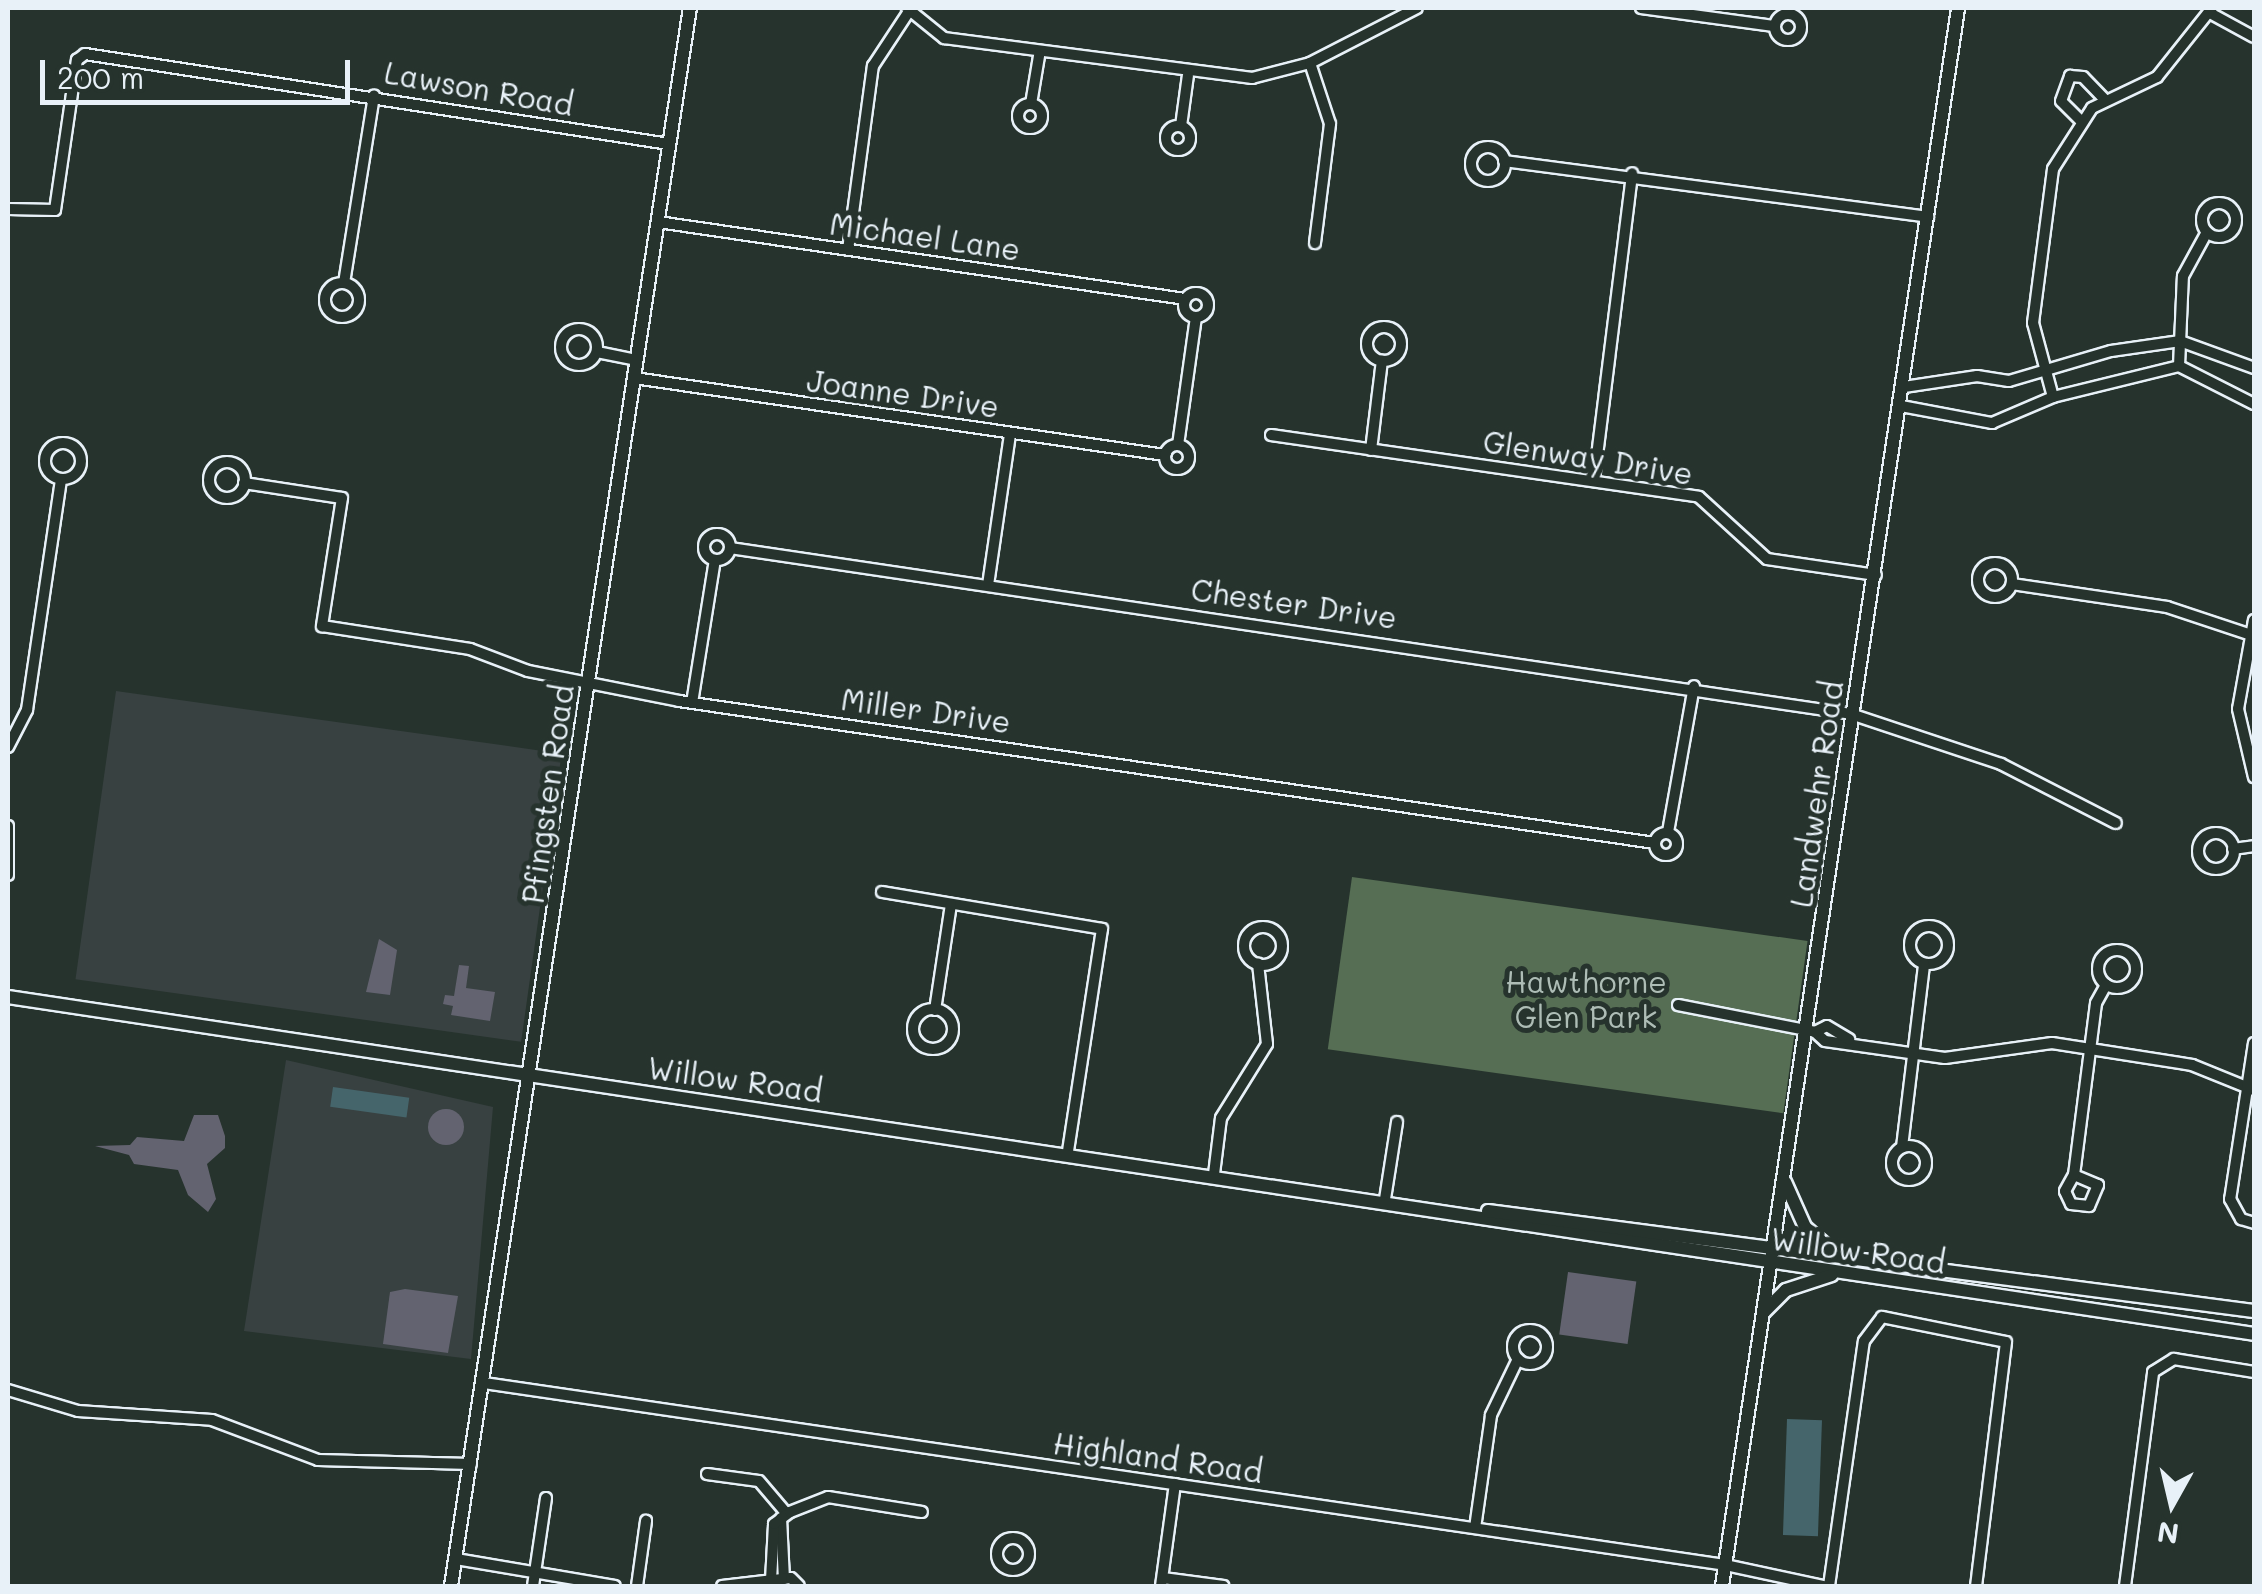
<!DOCTYPE html>
<html>
<head>
<meta charset="utf-8">
<style>
	body { margin:0 }
	#map { position:relative; width:2262px; height:1594px; overflow:hidden; background:#26332d; font-family:Mali,sans-serif }
	div>[style] { position:absolute }
	.built>* { inset:0; background:#384141; transform-origin:0 0 }
	.green>* { inset:0; background:#566e54; transform-origin:0 0 }
	.water>* { inset:0; background:#45656b; transform-origin:0 0 }
	.building>* { inset:0; background:#636370; transform-origin:0 0 }
	.round { border-radius:50% }
	.roads { filter:drop-shadow(2px 0 #e8f1f8) drop-shadow(-2px 0 #e8f1f8) drop-shadow(0 2px #e8f1f8) drop-shadow(0 -2px #e8f1f8) }
	.minor>* { height:10px; margin:-5px; padding:0 5px; transform-origin:5px; border-radius:5px; background:#26332d }
	.minor>.ring { margin:-5px; padding:0; box-sizing:content-box; background:none; border:10px solid #26332d; border-radius:50% }
	.major>* { height:12px; margin:-6px; padding:0 6px; transform-origin:6px; border-radius:6px; background:#26332d }
	span { translate:-50% -50%; white-space:nowrap; text-align:center; line-height:1.15; -webkit-text-stroke:10px #26332d; paint-order:stroke }
	.street-label { font-size:30px; color:#e8f1f8 }
	.park-label { font-size:30px; color:#aebdb6 }
	.frame { position:absolute; inset:0; border:10px solid #e8f1f8; pointer-events:none }
	.north { position:absolute; left:2122px; top:1454px; width:100px; height:100px; -webkit-text-stroke:8px #26332d; paint-order:stroke; rotate:188deg; font-size:28px; font-weight:700; line-height:40px; text-align:center; color:#e8f1f8 }
	.north::after { content:''; display:block; margin:auto; width:35px; height:45px; background:#e8f1f8; clip-path:polygon(50% 0,100% 100%,50% 72%,0 100%) }
	.scale { position:absolute; left:40px; top:60px; width:310px; height:45px; box-sizing:border-box; border:5px solid #e8f1f8; border-top:0; padding-left:12px; font-size:30px; line-height:35px; white-space:nowrap; color:#e8f1f8; -webkit-text-stroke:8px #26332d; paint-order:stroke }
</style>
</head>
<body>
<div id="map">
	<div class="built">
		<div style="left:116px;top:691px;width:450px;height:291px;rotate:8deg"></div>
		<div style="clip-path:polygon(286px 1060px,493px 1107px,471px 1359px,244px 1331px)"></div>
	</div>
	<div class="green">
		<div style="left:1352px;top:877px;width:460px;height:174px;rotate:8deg"></div>
	</div>
	<div class="water">
		<div style="left:333px;top:1087px;width:77px;height:20px;rotate:8deg"></div>
		<div style="left:1787px;top:1419px;width:35px;height:116px;rotate:2deg"></div>
	</div>
	<div class="building">
		<div style="clip-path:polygon(379px 939px,397px 950px,390px 995px,366px 992px)"></div>
		<div style="clip-path:polygon(459px 965px,469px 966px,466px 988px,495px 992px,490px 1021px,451px 1015px,453px 1006px,443px 1004px,445px 995px,454px 996px)"></div>
		<div class="round" style="left:428px;top:1109px;width:36px;height:36px"></div>
		<div style="clip-path:polygon(194px 1115px,218px 1115px,225px 1136px,225px 1148px,207px 1164px,216px 1199px,208px 1212px,188px 1195px,178px 1170px,134px 1164px,129px 1155px,95px 1146px,130px 1145px,137px 1137px,184px 1141px)"></div>
		<div style="left:1568px;top:1272px;width:69px;height:63px;rotate:8deg"></div>
		<div style="clip-path:polygon(405px 1289px,458px 1296px,448px 1353px,383px 1344px,390px 1292px)"></div>
	</div>
	<div class="roads">
		<div class="minor">
			<div style="left:907px;top:8px;width:48px;rotate:39deg"></div>
			<div style="left:944px;top:38px;width:311px;rotate:7.4deg"></div>
			<div style="left:1252px;top:78px;width:60px;rotate:-14.5deg"></div>
			<div style="left:1310px;top:63px;width:120px;rotate:-27.2deg"></div>
			<div style="left:1641px;top:8px;width:134px;rotate:7.7deg"></div>
			<div style="left:2210px;top:13px;width:50px;rotate:28.6deg"></div>
			<div class="ring" style="left:1775px;top:14px;width:16px;height:16px"></div>
			<div style="left:1310px;top:63px;width:64px;rotate:71.8deg"></div>
			<div style="left:1330px;top:124px;width:120px;rotate:97.2deg"></div>
			<div class="ring" style="left:1018px;top:104px;width:14px;height:14px"></div>
			<div style="left:1031px;top:104px;width:49px;rotate:-80.5deg"></div>
			<div style="left:2081px;top:121px;width:28px;rotate:-135deg"></div>
			<div style="left:2061px;top:101px;width:27px;rotate:-70deg"></div>
			<div style="left:2070px;top:76px;width:13px;rotate:4deg"></div>
			<div style="left:2083px;top:77px;width:32px;rotate:46deg"></div>
			<div class="ring" style="left:1166px;top:126px;width:14px;height:14px"></div>
			<div style="left:1181px;top:126px;width:51px;rotate:-82.2deg"></div>
			<div class="ring" style="left:1471px;top:147px;width:24px;height:24px"></div>
			<div style="left:1504px;top:161px;width:428px;rotate:7.5deg"></div>
			<div class="ring" style="left:2202px;top:203px;width:24px;height:24px"></div>
			<div style="left:8px;top:209px;width:47px;rotate:1.2deg"></div>
			<div style="left:55px;top:210px;width:152px;rotate:-81.7deg"></div>
			<div style="left:77px;top:60px;width:10px;rotate:-37deg"></div>
			<div style="left:85px;top:54px;width:591px;rotate:8.76deg"></div>
			<div style="left:658px;top:222px;width:533px;rotate:8.31deg"></div>
			<div style="left:848px;top:250px;width:186px;rotate:-82.3deg"></div>
			<div style="left:873px;top:66px;width:64px;rotate:-56.6deg"></div>
			<div class="ring" style="left:325px;top:283px;width:24px;height:24px"></div>
			<div style="left:344px;top:283px;width:190px;rotate:-80.9deg"></div>
			<div class="ring" style="left:1184px;top:293px;width:14px;height:14px"></div>
			<div class="ring" style="left:1367px;top:327px;width:24px;height:24px"></div>
			<div class="ring" style="left:561px;top:329px;width:26px;height:26px"></div>
			<div style="left:597px;top:352px;width:41px;rotate:11.3deg"></div>
			<div style="left:2179px;top:366px;width:90px;rotate:-87.5deg"></div>
			<div style="left:2183px;top:276px;width:50px;rotate:-61.4deg"></div>
			<div style="left:634px;top:378px;width:537px;rotate:8.25deg"></div>
			<div style="left:1904px;top:387px;width:74px;rotate:-8.6deg"></div>
			<div style="left:1977px;top:376px;width:32px;rotate:9deg"></div>
			<div style="left:2009px;top:381px;width:106px;rotate:-16.4deg"></div>
			<div style="left:2111px;top:351px;width:70px;rotate:-8.2deg"></div>
			<div style="left:2180px;top:341px;width:79px;rotate:20deg"></div>
			<div style="left:2053px;top:397px;width:77px;rotate:-105.1deg"></div>
			<div style="left:2033px;top:323px;width:155px;rotate:-82.6deg"></div>
			<div style="left:2053px;top:169px;width:72px;rotate:-57.4deg"></div>
			<div style="left:2092px;top:108px;width:72px;rotate:-25.5deg"></div>
			<div style="left:2157px;top:77px;width:88px;rotate:-51.4deg"></div>
			<div style="left:1901px;top:406px;width:93px;rotate:10.6deg"></div>
			<div style="left:1992px;top:423px;width:66px;rotate:-23.1deg"></div>
			<div style="left:2053px;top:397px;width:130px;rotate:-13.8deg"></div>
			<div style="left:2179px;top:366px;width:84px;rotate:26.9deg"></div>
			<div style="left:1271px;top:435px;width:432px;rotate:8.2deg"></div>
			<div style="left:1699px;top:497px;width:92px;rotate:42.4deg"></div>
			<div style="left:1767px;top:559px;width:110px;rotate:8.4deg"></div>
			<div class="ring" style="left:45px;top:443px;width:26px;height:26px"></div>
			<div style="left:1178px;top:445px;width:129px;rotate:-82deg"></div>
			<div class="ring" style="left:1165px;top:445px;width:14px;height:14px"></div>
			<div style="left:1371px;top:450px;width:90px;rotate:-83deg"></div>
			<div class="ring" style="left:209px;top:462px;width:26px;height:26px"></div>
			<div style="left:1594px;top:480px;width:309px;rotate:-82.9deg"></div>
			<div style="left:244px;top:483px;width:99px;rotate:8.7deg"></div>
			<div style="left:342px;top:498px;width:130px;rotate:98.9deg"></div>
			<div style="left:322px;top:626px;width:150px;rotate:8.8deg"></div>
			<div style="left:470px;top:649px;width:62px;rotate:20.8deg"></div>
			<div style="left:528px;top:671px;width:154px;rotate:11.2deg"></div>
			<div style="left:679px;top:701px;width:986px;rotate:8.28deg"></div>
			<div class="ring" style="left:704px;top:534px;width:16px;height:16px"></div>
			<div style="left:730px;top:548px;width:1133px;rotate:8.42deg"></div>
			<div style="left:1851px;top:714px;width:158px;rotate:18.4deg"></div>
			<div style="left:2001px;top:764px;width:129px;rotate:27.2deg"></div>
			<div class="ring" style="left:1978px;top:563px;width:24px;height:24px"></div>
			<div style="left:2012px;top:584px;width:157px;rotate:8.4deg"></div>
			<div style="left:2167px;top:607px;width:92px;rotate:18.4deg"></div>
			<div style="left:988px;top:585px;width:153px;rotate:-81.7deg"></div>
			<div style="left:2254px;top:620px;width:90px;rotate:100.2deg"></div>
			<div style="left:2238px;top:709px;width:70px;rotate:76.8deg"></div>
			<div style="left:692px;top:703px;width:145px;rotate:-80.9deg"></div>
			<div style="left:8px;top:747px;width:42px;rotate:-62.8deg"></div>
			<div style="left:27px;top:710px;width:233px;rotate:-81.6deg"></div>
			<div style="left:8px;top:826px;width:49px;rotate:90deg"></div>
			<div style="left:1668px;top:832px;width:148px;rotate:-79.9deg"></div>
			<div class="ring" style="left:1655px;top:833px;width:12px;height:12px"></div>
			<div class="ring" style="left:2198px;top:833px;width:26px;height:26px"></div>
			<div style="left:2233px;top:849px;width:21px;rotate:-8deg"></div>
			<div style="left:882px;top:892px;width:223px;rotate:9.5deg"></div>
			<div style="left:1102px;top:929px;width:226px;rotate:98.7deg"></div>
			<div class="ring" style="left:1910px;top:926px;width:28px;height:28px"></div>
			<div class="ring" style="left:1244px;top:927px;width:28px;height:28px"></div>
			<div class="ring" style="left:2098px;top:950px;width:28px;height:28px"></div>
			<div style="left:1678px;top:1005px;width:140px;rotate:11.1deg"></div>
			<div style="left:1815px;top:1032px;width:13px;rotate:42deg"></div>
			<div style="left:1825px;top:1041px;width:121px;rotate:8.1deg"></div>
			<div style="left:1945px;top:1058px;width:108px;rotate:-8deg"></div>
			<div style="left:2052px;top:1043px;width:142px;rotate:8.9deg"></div>
			<div style="left:2192px;top:1065px;width:67px;rotate:22deg"></div>
			<div class="ring" style="left:913px;top:1009px;width:30px;height:30px"></div>
			<div style="left:935px;top:1010px;width:107px;rotate:-81.4deg"></div>
			<div style="left:1815px;top:1032px;width:13px;rotate:-27deg"></div>
			<div style="left:1827px;top:1026px;width:26px;rotate:31deg"></div>
			<div style="left:2254px;top:1043px;width:158px;rotate:98.7deg"></div>
			<div style="left:2230px;top:1199px;width:23px;rotate:61deg"></div>
			<div style="left:2241px;top:1219px;width:14px;rotate:17deg"></div>
			<div class="ring" style="left:1892px;top:1146px;width:24px;height:24px"></div>
			<div style="left:1902px;top:1147px;width:184px;rotate:-83.1deg"></div>
			<div style="left:1214px;top:1174px;width:56px;rotate:-82.9deg"></div>
			<div style="left:1221px;top:1118px;width:87px;rotate:-58.1deg"></div>
			<div style="left:1267px;top:1044px;width:81px;rotate:-96.4deg"></div>
			<div style="left:2074px;top:1175px;width:26px;rotate:23deg"></div>
			<div style="left:2098px;top:1185px;width:23px;rotate:113deg"></div>
			<div style="left:2089px;top:1206px;width:18px;rotate:-174deg"></div>
			<div style="left:2071px;top:1204px;width:14px;rotate:-115deg"></div>
			<div style="left:2065px;top:1191px;width:18px;rotate:-61deg"></div>
			<div style="left:2074px;top:1175px;width:173px;rotate:-82.7deg"></div>
			<div style="left:2096px;top:1003px;width:21px;rotate:-61deg"></div>
			<div style="left:1385px;top:1199px;width:78px;rotate:-81.1deg"></div>
			<div class="ring" style="left:1513px;top:1330px;width:24px;height:24px"></div>
			<div style="left:484px;top:1383px;width:1254px;rotate:8.34deg"></div>
			<div style="left:1725px;top:1565px;width:101px;rotate:12deg"></div>
			<div style="left:8px;top:1390px;width:73px;rotate:16.7deg"></div>
			<div style="left:78px;top:1411px;width:134px;rotate:3.8deg"></div>
			<div style="left:212px;top:1420px;width:113px;rotate:20.7deg"></div>
			<div style="left:318px;top:1460px;width:153px;rotate:1.5deg"></div>
			<div style="left:707px;top:1474px;width:52px;rotate:7.7deg"></div>
			<div style="left:759px;top:1481px;width:43px;rotate:49.7deg"></div>
			<div style="left:781px;top:1518px;width:61px;rotate:87.2deg"></div>
			<div style="left:1475px;top:1528px;width:114px;rotate:-81.9deg"></div>
			<div style="left:1491px;top:1415px;width:62px;rotate:-64.3deg"></div>
			<div class="ring" style="left:997px;top:1538px;width:22px;height:22px"></div>
			<div style="left:456px;top:1559px;width:161px;rotate:9.6deg"></div>
			<div style="left:1163px;top:1578px;width:61px;rotate:7.6deg"></div>
			<div style="left:771px;top:1580px;width:56px;rotate:-86.9deg"></div>
			<div style="left:774px;top:1524px;width:20px;rotate:-37deg"></div>
			<div style="left:790px;top:1512px;width:41px;rotate:-21.5deg"></div>
			<div style="left:828px;top:1497px;width:95px;rotate:9.1deg"></div>
			<div style="left:533px;top:1586px;width:89px;rotate:-81.6deg"></div>
			<div style="left:637px;top:1586px;width:66px;rotate:-82.1deg"></div>
			<div style="left:722px;top:1586px;width:69px;rotate:-6.6deg"></div>
			<div style="left:791px;top:1578px;width:11px;rotate:45deg"></div>
			<div style="left:1161px;top:1586px;width:103px;rotate:-82.2deg"></div>
			<div style="left:1829px;top:1586px;width:247px;rotate:-81.9deg"></div>
			<div style="left:1864px;top:1341px;width:30px;rotate:-53deg"></div>
			<div style="left:1882px;top:1317px;width:126px;rotate:11.4deg"></div>
			<div style="left:2006px;top:1342px;width:246px;rotate:97deg"></div>
			<div style="left:2125px;top:1586px;width:216px;rotate:-82.5deg"></div>
			<div style="left:2153px;top:1372px;width:25px;rotate:-32deg"></div>
			<div style="left:2174px;top:1359px;width:81px;rotate:9.2deg"></div>
		</div>
		<div class="major">
			<div style="left:8px;top:997px;width:2271px;rotate:8.53deg"></div>
			<div style="left:1785px;top:1182px;width:49px;rotate:66deg"></div>
			<div style="left:1805px;top:1227px;width:40px;rotate:41deg"></div>
			<div style="left:1488px;top:1211px;width:772px;rotate:7.44deg"></div>
			<div style="left:1764px;top:1312px;width:31px;rotate:-45deg"></div>
			<div style="left:1786px;top:1290px;width:48px;rotate:-18.1deg"></div>
			<div style="left:451px;top:1586px;width:1596px;rotate:-81.39deg"></div>
			<div style="left:1722px;top:1586px;width:1596px;rotate:-81.49deg"></div>
		</div>
	</div>
	<div class="street-label">
		<span style="left:479px;top:88px;rotate:10deg">Lawson Road</span>
		<span style="left:925px;top:236px;rotate:8deg">Michael Lane</span>
		<span style="left:903px;top:393px;rotate:8deg">Joanne Drive</span>
		<span style="left:1588px;top:457px;rotate:9deg">Glenway Drive</span>
		<span style="left:1294px;top:603px;rotate:8deg">Chester Drive</span>
		<span style="left:926px;top:710px;rotate:8deg">Miller Drive</span>
		<span style="left:547px;top:794px;rotate:-82deg">Pfingsten Road</span>
		<span style="left:1816px;top:794px;rotate:-82deg">Landwehr Road</span>
		<span style="left:735px;top:1079px;rotate:8deg">Willow Road</span>
		<span style="left:1858px;top:1250px;rotate:8deg">Willow Road</span>
		<span style="left:1158px;top:1457px;rotate:8deg">Highland Road</span>
	</div>
	<div class="park-label">
		<span style="left:1586px;top:998px">Hawthorne<br>Glen Park</span>
	</div>
	<div class="frame"></div>
	<div class="north">N</div>
	<div class="scale">200 m</div>
</div>
</body>
</html>
